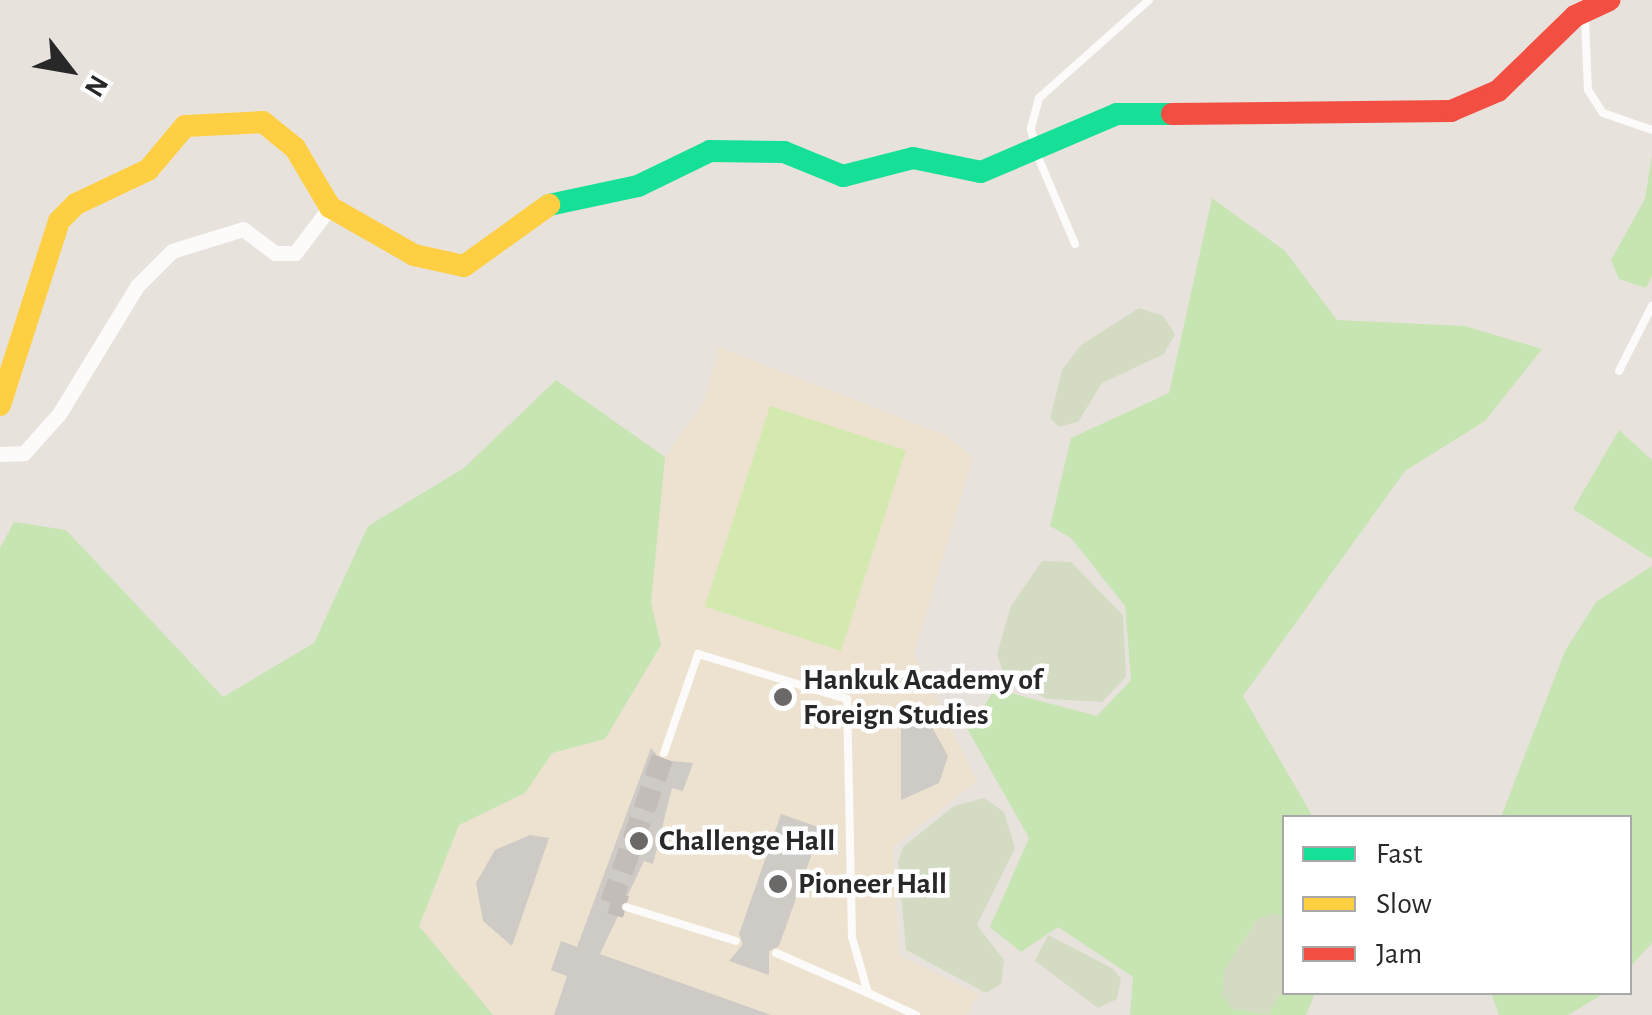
<!DOCTYPE html>
<html>
<head>
<meta charset="utf-8">
<style>
	body { margin:0 }
	#map { position:relative; width:1652px; height:1015px; overflow:hidden; background:#e8e2dc; font-family:"Alegreya Sans",sans-serif }
	div>[style] { position:absolute }
	.education>* { inset:0; background:#ece2cf }
	.green>* { inset:0; background:#c7e5b2 }
	.cemetery>* { inset:0; background:#d3dcc3 }
	.pitch>* { inset:0; background:#d4e9af; transform-origin:0 0 }
	.building>* { inset:0; background:#cecac6 }
	.secondary-tunnel>* { height:22px; margin-top:-11px; transform-origin:0; background:repeating-linear-gradient(90deg,#c2bdb8 0 22px,transparent 0 33px) }
	.lane>* { height:8px; margin:-4px; padding:0 4px; transform-origin:4px; border-radius:4px; background:#fcfbfa }
	.street>* { height:15px; margin:-7.5px; padding:0 7.5px; transform-origin:7.5px; border-radius:7.5px; background:#fcfbfa }
	.fast>* { height:22px; margin:-11px; padding:0 11px; transform-origin:11px; border-radius:11px; background:#16e098 }
	.slow>* { height:22px; margin:-11px; padding:0 11px; transform-origin:11px; border-radius:11px; background:#ffcf43 }
	.jam>* { height:22px; margin:-11px; padding:0 11px; transform-origin:11px; border-radius:11px; background:#f24e42 }
	.dots>* { width:28px; height:28px; translate:-50% -50%; box-sizing:border-box; border:5px solid #fff; border-radius:50% }
	span { translate:-50% -50%; white-space:nowrap; text-align:center; line-height:1.15; -webkit-text-stroke:9px #fff; paint-order:stroke }
	.poi-label { font-size:30px; color:#282828; font-weight:700 }
	.left { translate:0 -50%; text-align:left }
	.legend { position:absolute; left:1282px; top:815px; width:350px; height:180px; box-sizing:border-box; background:#fff; border:2px solid #a9a9a9; margin:0; padding:12px 18px; list-style:none; font-size:30px; color:#282828 }
	.legend li { display:flex; align-items:center; gap:20px; height:50px }
	.legend b { width:50px; border:2px solid #a9a9a9 }
	.north { position:absolute; left:20px; top:20px; width:100px; height:100px; -webkit-text-stroke:8px #fff; paint-order:stroke; rotate:121deg; font-size:28px; font-weight:700; line-height:40px; text-align:center; color:#282828 }
	.north::after { content:''; display:block; margin:auto; width:35px; height:45px; background:#282828; clip-path:polygon(50% 0,100% 100%,50% 72%,0 100%) }
</style>
</head>
<body>
<div id="map">
	<div class="education">
		<div style="clip-path:polygon(719px 347px,945px 435px,973px 457px,914px 654px,977px 781px,893px 847px,899px 955px,979px 994px,967px 1015px,493px 1015px,419px 926px,459px 825px,525px 793px,552px 753px,605px 739px,661px 646px,651px 603px,665px 457px,705px 400px)"></div>
	</div>
	<div class="green">
		<div style="clip-path:polygon(1652px 155px,1652px 276px,1646px 288px,1619px 279px,1611px 260px,1645px 199px)"></div>
		<div style="clip-path:polygon(1212px 198px,1285px 251px,1337px 320px,1465px 326px,1542px 349px,1485px 421px,1405px 471px,1243px 696px,1313px 817px,1284px 818px,1284px 992px,1315px 993px,1306px 1015px,1130px 1015px,1133px 977px,1058px 927px,1021px 952px,990px 927px,1029px 838px,968px 730px,995px 689px,1097px 716px,1131px 680px,1125px 606px,1071px 538px,1050px 526px,1071px 438px,1169px 393px)"></div>
		<div style="clip-path:polygon(556px 380px,665px 457px,651px 603px,661px 645px,605px 739px,552px 753px,525px 793px,459px 825px,419px 926px,493px 1015px,0 1015px,0 548px,14px 522px,66px 530px,223px 697px,314px 643px,368px 526px,464px 468px)"></div>
		<div style="clip-path:polygon(1619px 430px,1652px 460px,1652px 559px,1573px 509px)"></div>
		<div style="clip-path:polygon(1652px 566px,1652px 943px,1630px 967px,1630px 818px,1501px 817px,1565px 651px,1596px 602px)"></div>
		<div style="clip-path:polygon(1491px 993px,1491px 992px,1605px 993px,1568px 1015px,1499px 1015px)"></div>
	</div>
	<div class="cemetery">
		<div style="clip-path:polygon(1139px 308px,1163px 316px,1175px 334px,1164px 354px,1102px 383px,1078px 422px,1059px 427px,1050px 418px,1062px 370px,1081px 345px)"></div>
		<div style="clip-path:polygon(1042px 561px,1071px 562px,1123px 615px,1126px 677px,1102px 702px,1047px 699px,1005px 678px,997px 654px,1011px 606px)"></div>
		<div style="clip-path:polygon(984px 798px,1004px 812px,1015px 848px,977px 925px,1004px 960px,1001px 984px,986px 993px,906px 950px,898px 862px,903px 847px,954px 806px)"></div>
		<div style="clip-path:polygon(1275px 913px,1284px 920px,1284px 989px,1268px 1015px,1232px 1009px,1222px 994px,1224px 969px,1257px 919px)"></div>
		<div style="clip-path:polygon(1048px 935px,1112px 968px,1121px 978px,1117px 999px,1098px 1008px,1035px 961px)"></div>
	</div>
	<div class="pitch">
		<div style="left:770px;top:406px;width:143px;height:211px;rotate:18deg"></div>
	</div>
	<div class="building">
		<div style="clip-path:polygon(901px 712px,928px 720px,948px 756px,939px 783px,901px 800px)"></div>
		<div style="clip-path:polygon(651px 748px,661px 760px,693px 763px,683px 791px,672px 788px,653px 864px,644px 861px,600px 954px,771px 1015px,554px 1015px,567px 976px,551px 970px,561px 941px,577px 947px)"></div>
		<div style="clip-path:polygon(781px 814px,821px 828px,779px 946px,769px 951px,769px 975px,729px 961px,743px 944px,739px 934px)"></div>
		<div style="clip-path:polygon(530px 835px,549px 838px,512px 946px,483px 921px,476px 883px,495px 850px)"></div>
	</div>
	<div class="secondary-tunnel">
		<div style="left:626px;top:907px;width:16px;rotate:-165deg"></div>
		<div style="left:611px;top:903px;width:159px;rotate:-70.5deg"></div>
	</div>
	<div class="lane">
		<div style="left:1585px;top:19px;width:71px;rotate:87.6deg"></div>
		<div style="left:1588px;top:90px;width:27px;rotate:57deg"></div>
		<div style="left:1603px;top:113px;width:52px;rotate:19.1deg"></div>
		<div style="left:1075px;top:244px;width:100px;rotate:-113deg"></div>
		<div style="left:1036px;top:152px;width:25px;rotate:-102deg"></div>
		<div style="left:1031px;top:128px;width:31px;rotate:-75deg"></div>
		<div style="left:1039px;top:98px;width:147px;rotate:-41.7deg"></div>
		<div style="left:1619px;top:371px;width:73px;rotate:-63.1deg"></div>
		<div style="left:664px;top:753px;width:105px;rotate:-71deg"></div>
		<div style="left:698px;top:654px;width:156px;rotate:16.8deg"></div>
		<div style="left:847px;top:699px;width:238px;rotate:88.8deg"></div>
		<div style="left:852px;top:937px;width:58px;rotate:74.1deg"></div>
		<div style="left:868px;top:993px;width:53px;rotate:24.6deg"></div>
		<div style="left:626px;top:907px;width:115px;rotate:17.2deg"></div>
		<div style="left:776px;top:953px;width:100px;rotate:23.5deg"></div>
	</div>
	<div class="street">
		<div style="left:0;top:454px;width:24px;rotate:-2deg"></div>
		<div style="left:24px;top:453px;width:52px;rotate:-48.1deg"></div>
		<div style="left:59px;top:414px;width:150px;rotate:-58.6deg"></div>
		<div style="left:137px;top:286px;width:49px;rotate:-45deg"></div>
		<div style="left:172px;top:251px;width:74px;rotate:-17.2deg"></div>
		<div style="left:243px;top:229px;width:40px;rotate:37deg"></div>
		<div style="left:275px;top:253px;width:20px"></div>
		<div style="left:295px;top:253px;width:58px;rotate:-52.7deg"></div>
	</div>
	<div class="fast">
		<div style="left:549px;top:205px;width:91px;rotate:-12.1deg"></div>
		<div style="left:638px;top:186px;width:80px;rotate:-25.9deg"></div>
		<div style="left:710px;top:151px;width:74px;rotate:0.8deg"></div>
		<div style="left:784px;top:152px;width:64px;rotate:22.1deg"></div>
		<div style="left:843px;top:176px;width:72px;rotate:-14.4deg"></div>
		<div style="left:913px;top:158px;width:69px;rotate:11.6deg"></div>
		<div style="left:981px;top:172px;width:148px;rotate:-23.1deg"></div>
		<div style="left:1117px;top:114px;width:55px"></div>
	</div>
	<div class="slow">
		<div style="left:0;top:405px;width:193px;rotate:-72.2deg"></div>
		<div style="left:59px;top:221px;width:24px;rotate:-45deg"></div>
		<div style="left:76px;top:204px;width:80px;rotate:-25.3deg"></div>
		<div style="left:148px;top:170px;width:57px;rotate:-49.9deg"></div>
		<div style="left:185px;top:126px;width:78px;rotate:-2.9deg"></div>
		<div style="left:263px;top:122px;width:41px;rotate:39.1deg"></div>
		<div style="left:295px;top:148px;width:69px;rotate:59.3deg"></div>
		<div style="left:330px;top:207px;width:97px;rotate:29.7deg"></div>
		<div style="left:414px;top:255px;width:51px;rotate:12.4deg"></div>
		<div style="left:464px;top:266px;width:105px;rotate:-35.7deg"></div>
	</div>
	<div class="jam">
		<div style="left:1172px;top:114px;width:279px;rotate:-0.6deg"></div>
		<div style="left:1451px;top:111px;width:51px;rotate:-23.1deg"></div>
		<div style="left:1498px;top:91px;width:107px;rotate:-44.2deg"></div>
		<div style="left:1575px;top:16px;width:38px;rotate:-25deg"></div>
	</div>
	<div class="dots">
		<div style="left:783px;top:697px;background:#6b6967"></div>
		<div style="left:639px;top:841px;background:#6b6967"></div>
		<div style="left:778px;top:884px;background:#6b6967"></div>
	</div>
	<div class="poi-label">
		<span class="left" style="left:803px;top:697px">Hankuk Academy of<br>Foreign Studies</span>
		<span class="left" style="left:659px;top:841px">Challenge Hall</span>
		<span class="left" style="left:798px;top:884px">Pioneer Hall</span>
	</div>
	<ul class="legend">
	<li><b style="height:12px;background:#16e098"></b>Fast</li>
	<li><b style="height:12px;background:#ffcf43"></b>Slow</li>
	<li><b style="height:12px;background:#f24e42"></b>Jam</li>
	</ul>
	<div class="north">N</div>
</div>
</body>
</html>
